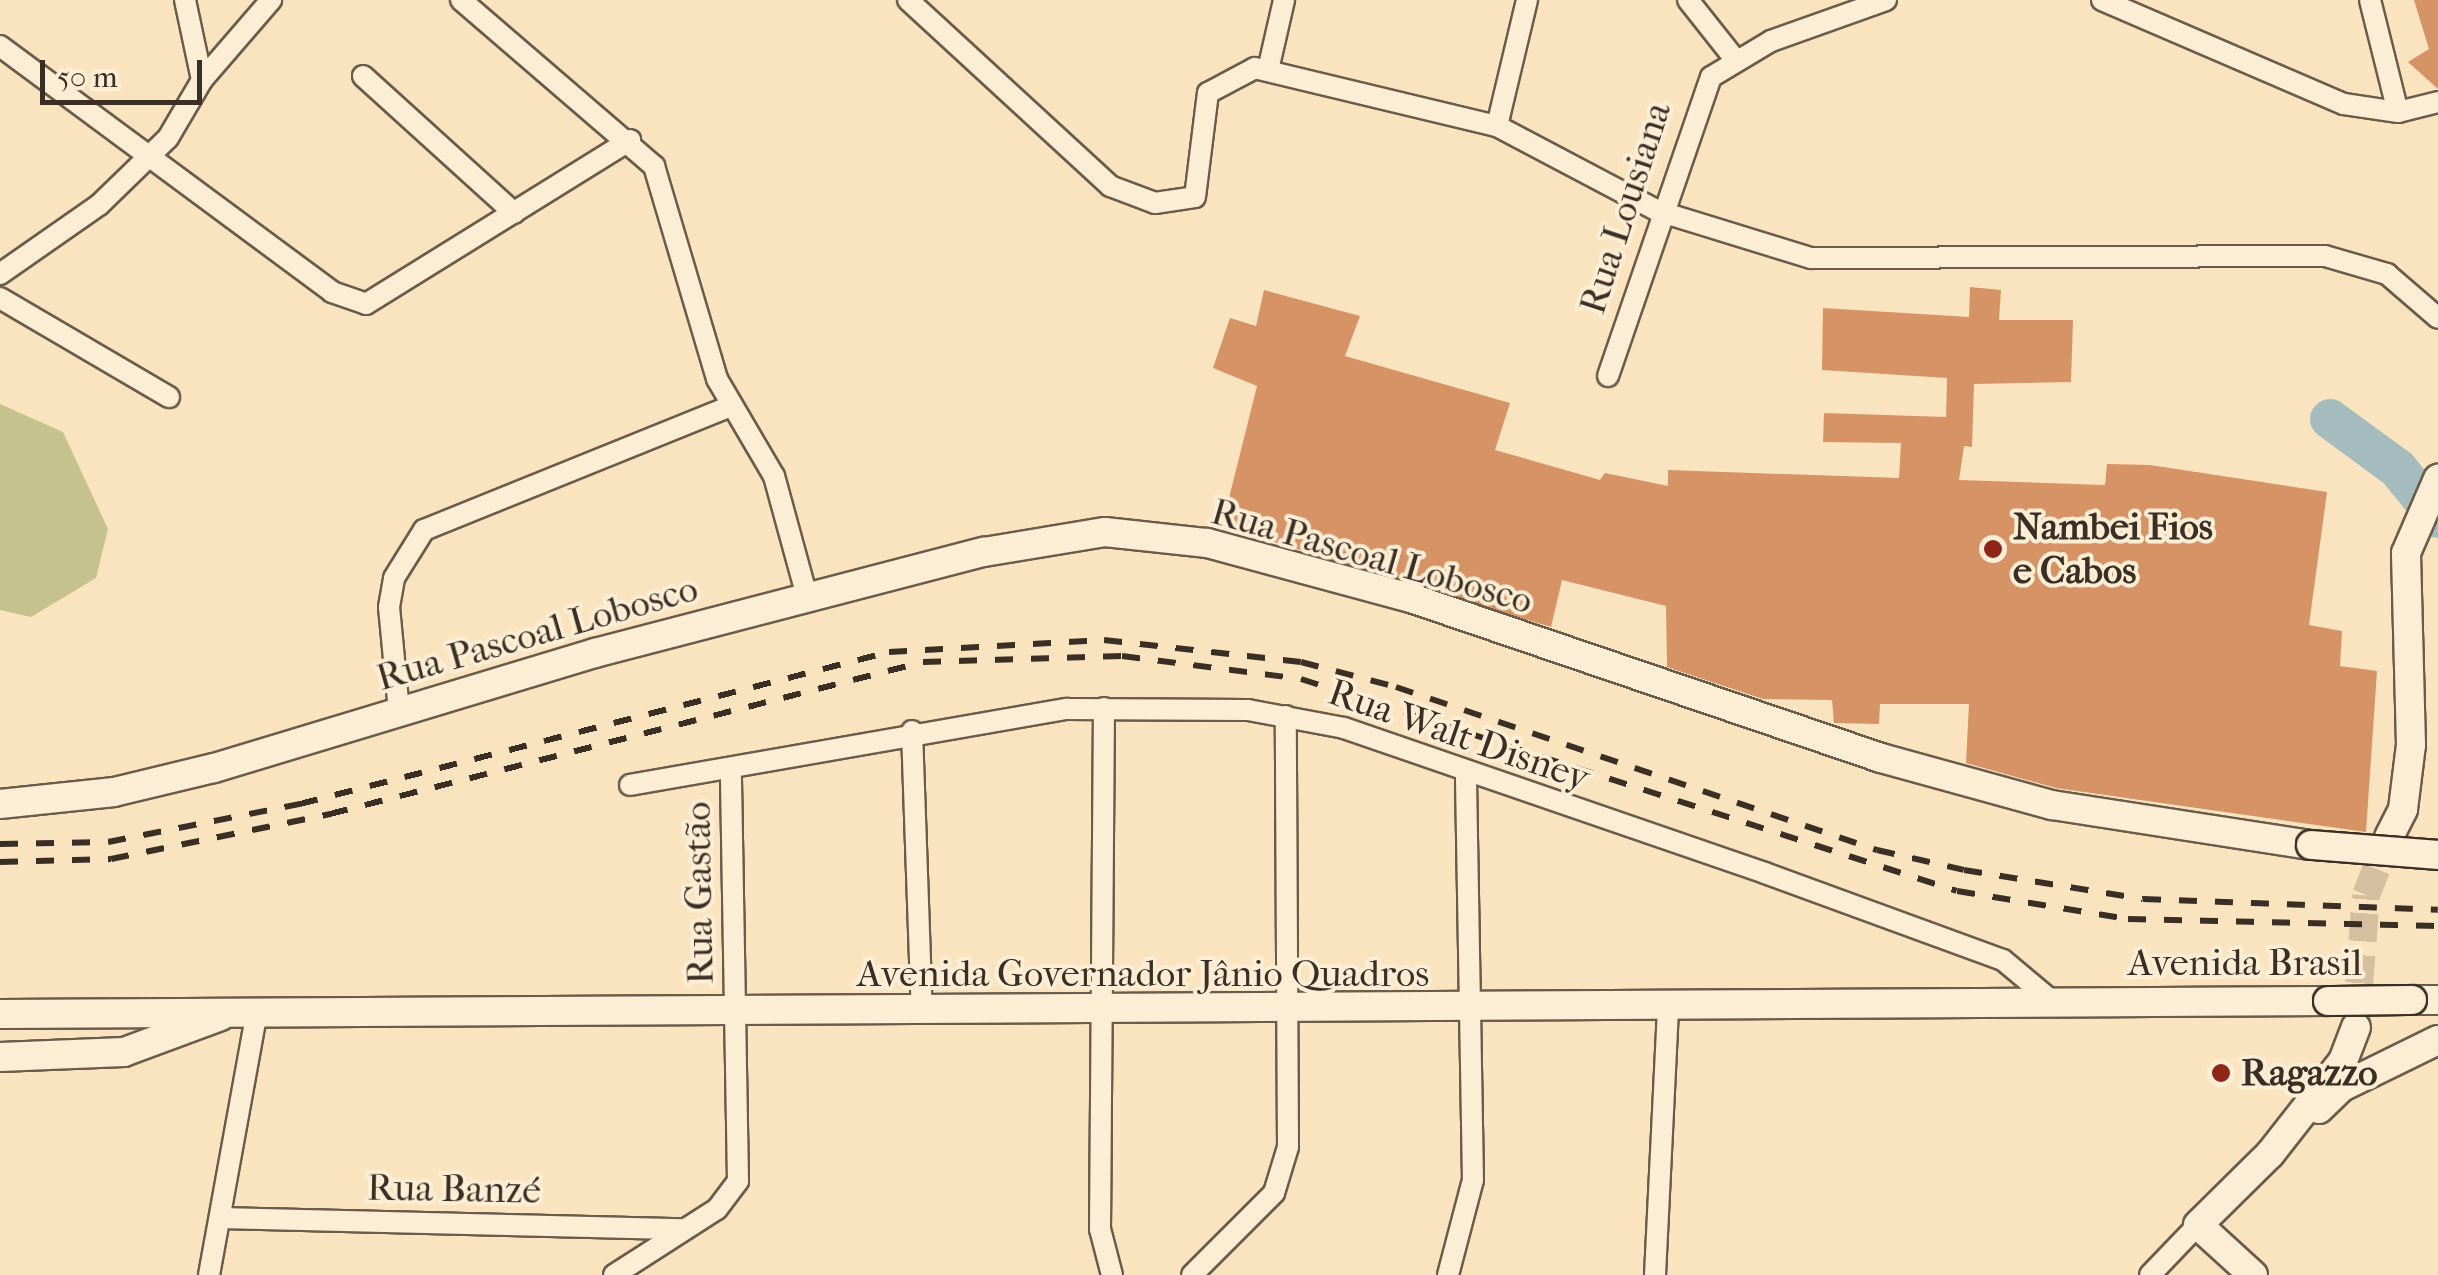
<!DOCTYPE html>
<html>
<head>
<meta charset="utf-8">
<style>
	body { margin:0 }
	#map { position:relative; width:2438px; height:1275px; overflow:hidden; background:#fae4bf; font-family:"IM FELL French Canon",serif }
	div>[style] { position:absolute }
	.green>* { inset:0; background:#c5c28d }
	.river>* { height:40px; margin:-20px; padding:0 20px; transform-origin:20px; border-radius:20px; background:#a4bcbd }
	.building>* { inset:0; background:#d69366 }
	.secondary-tunnel>* { height:28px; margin-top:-14px; transform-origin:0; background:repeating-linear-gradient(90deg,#d4c0a0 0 28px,transparent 0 42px) }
	.roads { filter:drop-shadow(2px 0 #6a5c4b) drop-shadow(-2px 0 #6a5c4b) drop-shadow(0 2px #6a5c4b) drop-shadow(0 -2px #6a5c4b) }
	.street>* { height:20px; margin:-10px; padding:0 10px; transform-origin:10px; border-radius:10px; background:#fcedd5 }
	.secondary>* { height:28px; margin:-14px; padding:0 14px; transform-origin:14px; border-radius:14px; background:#fcedd5 }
	.rail>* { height:6px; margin-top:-3px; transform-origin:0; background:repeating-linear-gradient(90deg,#3a2f24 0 18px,transparent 0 36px) }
	.bridges { filter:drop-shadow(2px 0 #3a2f24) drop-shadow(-2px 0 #3a2f24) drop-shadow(0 2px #3a2f24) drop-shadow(0 -2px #3a2f24) }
	.secondary-bridge>* { height:28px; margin:-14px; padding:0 14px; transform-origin:14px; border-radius:14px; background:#fcedd5 }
	.dots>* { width:28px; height:28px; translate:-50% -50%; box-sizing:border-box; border:5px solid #fcedd5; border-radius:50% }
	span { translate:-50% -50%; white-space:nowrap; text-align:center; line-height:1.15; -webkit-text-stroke:8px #fcedd5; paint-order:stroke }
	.street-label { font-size:38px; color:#3a2f24 }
	.poi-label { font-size:38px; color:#3a2f24; font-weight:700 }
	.left { translate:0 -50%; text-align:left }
	.scale { position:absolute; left:40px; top:60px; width:162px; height:45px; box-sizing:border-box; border:5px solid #3a2f24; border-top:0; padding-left:12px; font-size:30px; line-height:35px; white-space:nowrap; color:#3a2f24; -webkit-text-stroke:8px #fcedd5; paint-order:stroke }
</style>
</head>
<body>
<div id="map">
	<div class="green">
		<div style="clip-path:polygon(0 404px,63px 432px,108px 529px,96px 578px,31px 617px,0 610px)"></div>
	</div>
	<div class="river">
		<div style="left:2330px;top:419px;width:84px;rotate:36.3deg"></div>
		<div style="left:2398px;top:469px;width:63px;rotate:50.8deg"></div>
	</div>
	<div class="building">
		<div style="clip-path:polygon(2414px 0,2438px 0,2438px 89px,2408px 62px,2429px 49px)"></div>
		<div style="clip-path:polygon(1970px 287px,2001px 290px,1999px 320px,2073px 320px,2071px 382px,1974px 384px,1972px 447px,1964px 446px,1959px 480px,2105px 485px,2107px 464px,2150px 465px,2327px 492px,2309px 625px,2342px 631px,2340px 666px,2377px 671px,2366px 832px,2056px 788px,1966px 763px,1969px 704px,1880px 704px,1879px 724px,1834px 723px,1832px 700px,1763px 699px,1667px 667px,1666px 606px,1562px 580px,1551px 627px,1222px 526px,1257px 386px,1213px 368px,1230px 318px,1256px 326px,1264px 290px,1360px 316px,1345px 356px,1510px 403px,1495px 450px,1600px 480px,1605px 473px,1668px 486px,1668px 470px,1899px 478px,1901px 443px,1823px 442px,1824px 413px,1946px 417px,1947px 378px,1822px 370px,1823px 308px,1969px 317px)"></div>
	</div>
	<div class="secondary-tunnel">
		<div style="left:2356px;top:1025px;width:130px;rotate:-85.6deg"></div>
		<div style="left:2366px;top:895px;width:62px;rotate:-68.4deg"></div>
	</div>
	<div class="roads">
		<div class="street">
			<div style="left:461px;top:0;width:255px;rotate:40.7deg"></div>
			<div style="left:654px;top:166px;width:222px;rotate:73.5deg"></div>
			<div style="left:717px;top:379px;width:113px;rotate:59.6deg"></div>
			<div style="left:774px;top:476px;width:125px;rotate:74.7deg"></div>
			<div style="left:908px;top:0;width:275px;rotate:42.6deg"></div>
			<div style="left:1110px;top:186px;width:48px;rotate:20.7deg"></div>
			<div style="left:1155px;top:203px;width:40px;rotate:-8.5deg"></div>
			<div style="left:1195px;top:197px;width:105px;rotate:-82.9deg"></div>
			<div style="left:1208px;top:93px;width:53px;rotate:-28deg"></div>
			<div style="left:1255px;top:68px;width:249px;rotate:13.5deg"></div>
			<div style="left:1497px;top:126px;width:182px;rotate:27.8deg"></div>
			<div style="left:1658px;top:211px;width:160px;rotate:17.1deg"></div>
			<div style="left:1811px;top:258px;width:514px;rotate:-0.22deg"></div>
			<div style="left:2325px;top:256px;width:65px;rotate:16.2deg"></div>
			<div style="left:2387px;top:274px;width:67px;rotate:40.8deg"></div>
			<div style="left:1688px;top:0;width:74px;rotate:51.6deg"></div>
			<div style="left:2102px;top:0;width:263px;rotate:23.3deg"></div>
			<div style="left:2344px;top:104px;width:55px;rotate:8.4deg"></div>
			<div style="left:2398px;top:112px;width:41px;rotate:-14deg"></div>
			<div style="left:2370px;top:0;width:115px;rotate:76deg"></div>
			<div style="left:0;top:46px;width:413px;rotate:36.5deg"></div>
			<div style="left:332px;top:292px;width:36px;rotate:19deg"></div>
			<div style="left:366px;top:304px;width:311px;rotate:-31.8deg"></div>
			<div style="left:1268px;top:70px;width:72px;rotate:-77.1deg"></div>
			<div style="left:363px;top:76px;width:204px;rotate:42.2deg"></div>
			<div style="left:202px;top:80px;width:106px;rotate:-49.2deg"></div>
			<div style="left:1497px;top:126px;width:130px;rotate:-76.6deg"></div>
			<div style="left:0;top:274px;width:121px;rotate:-34.9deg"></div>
			<div style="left:99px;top:205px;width:96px;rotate:-44.2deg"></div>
			<div style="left:168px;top:138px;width:67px;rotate:-59.6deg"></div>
			<div style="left:202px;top:80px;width:82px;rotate:-102deg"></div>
			<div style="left:0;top:298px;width:196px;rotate:30.4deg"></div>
			<div style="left:1608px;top:376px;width:316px;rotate:-71deg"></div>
			<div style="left:1711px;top:77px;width:70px;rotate:-31deg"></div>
			<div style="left:1771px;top:41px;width:122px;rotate:-19.6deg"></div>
			<div style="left:1104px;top:708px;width:521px;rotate:90.44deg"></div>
			<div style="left:1100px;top:1229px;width:48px;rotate:75.4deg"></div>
			<div style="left:399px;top:711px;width:104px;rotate:-95.5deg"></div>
			<div style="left:389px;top:607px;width:29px;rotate:-80deg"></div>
			<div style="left:394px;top:578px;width:57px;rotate:-58deg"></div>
			<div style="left:424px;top:530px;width:331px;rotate:-22deg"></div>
			<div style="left:912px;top:731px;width:280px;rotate:88deg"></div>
			<div style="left:630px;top:785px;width:443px;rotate:-9.9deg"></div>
			<div style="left:1066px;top:709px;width:182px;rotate:0.3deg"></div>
			<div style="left:1248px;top:710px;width:98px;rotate:10.6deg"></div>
			<div style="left:1344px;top:728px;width:445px;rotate:19deg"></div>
			<div style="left:1765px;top:873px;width:253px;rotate:20.1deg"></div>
			<div style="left:2003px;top:960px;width:65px;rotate:40deg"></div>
			<div style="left:220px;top:1218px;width:463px;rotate:1.4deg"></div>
			<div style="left:209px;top:1275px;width:268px;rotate:-79.7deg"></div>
			<div style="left:614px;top:1275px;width:122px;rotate:-32.7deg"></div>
			<div style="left:717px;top:1209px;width:35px;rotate:-53deg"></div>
			<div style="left:738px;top:1181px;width:412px;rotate:-91deg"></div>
			<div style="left:1192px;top:1275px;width:116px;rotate:-45deg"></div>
			<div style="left:1274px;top:1193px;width:48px;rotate:-73.1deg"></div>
			<div style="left:1288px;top:1147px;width:431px;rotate:-90.3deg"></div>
			<div style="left:1448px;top:1275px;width:98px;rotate:-75.3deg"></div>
			<div style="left:1473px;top:1180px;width:408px;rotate:-91deg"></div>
			<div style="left:1655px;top:1275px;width:265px;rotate:-87.2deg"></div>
			<div style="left:2150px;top:1275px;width:69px;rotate:-46.2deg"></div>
		</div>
		<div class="secondary">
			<div style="left:0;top:804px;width:115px;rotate:-6deg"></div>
			<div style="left:114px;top:792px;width:103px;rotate:-13.5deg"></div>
			<div style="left:214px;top:768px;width:398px;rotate:-16.8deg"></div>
			<div style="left:595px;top:653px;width:402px;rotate:-14.6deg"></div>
			<div style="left:984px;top:552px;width:123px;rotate:-9.4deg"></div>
			<div style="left:1105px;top:532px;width:103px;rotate:6.2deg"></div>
			<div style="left:1207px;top:543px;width:214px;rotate:15.1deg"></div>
			<div style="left:1414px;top:599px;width:493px;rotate:18.8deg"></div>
			<div style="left:1881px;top:758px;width:177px;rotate:15.4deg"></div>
			<div style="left:2052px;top:805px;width:262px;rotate:8.8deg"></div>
			<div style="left:2389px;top:837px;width:31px;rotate:-63deg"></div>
			<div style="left:2403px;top:809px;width:64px;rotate:-82.9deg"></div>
			<div style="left:2411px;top:745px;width:192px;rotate:-91.5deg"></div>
			<div style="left:2406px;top:553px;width:81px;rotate:-66.6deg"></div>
			<div style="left:2412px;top:1000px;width:26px"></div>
			<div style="left:0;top:1014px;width:2328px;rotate:-0.32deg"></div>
			<div style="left:0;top:1057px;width:124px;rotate:-2.3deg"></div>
			<div style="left:124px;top:1052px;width:103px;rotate:-20.4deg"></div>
			<div style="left:2319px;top:1109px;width:32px;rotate:-44deg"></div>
			<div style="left:2342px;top:1087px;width:107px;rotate:-26.1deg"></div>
			<div style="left:2253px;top:1275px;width:74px;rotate:-137.7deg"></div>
			<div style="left:2198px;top:1225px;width:101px;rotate:-44.6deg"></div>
			<div style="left:2270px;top:1154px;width:118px;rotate:-51.9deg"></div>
			<div style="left:2343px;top:1061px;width:36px;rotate:-69deg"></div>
		</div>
	</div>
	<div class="rail">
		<div style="left:0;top:844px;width:108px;rotate:-1.1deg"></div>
		<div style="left:108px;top:842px;width:196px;rotate:-11.2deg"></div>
		<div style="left:300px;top:804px;width:608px;rotate:-14.47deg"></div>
		<div style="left:889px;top:652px;width:215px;rotate:-3.2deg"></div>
		<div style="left:1104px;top:640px;width:198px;rotate:6.4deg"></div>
		<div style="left:1301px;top:662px;width:98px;rotate:14.7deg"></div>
		<div style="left:1396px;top:687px;width:508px;rotate:18.72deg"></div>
		<div style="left:1877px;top:850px;width:89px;rotate:12.9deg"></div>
		<div style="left:1964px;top:870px;width:181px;rotate:9.2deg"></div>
		<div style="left:2143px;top:899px;width:295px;rotate:2.1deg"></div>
		<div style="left:0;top:862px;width:111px;rotate:-1.5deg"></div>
		<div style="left:111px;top:859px;width:224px;rotate:-11.6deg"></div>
		<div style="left:330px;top:814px;width:612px;rotate:-14.38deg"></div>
		<div style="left:923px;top:662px;width:199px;rotate:-1.7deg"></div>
		<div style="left:1122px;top:656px;width:180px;rotate:7.3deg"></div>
		<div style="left:1301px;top:679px;width:689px;rotate:17.91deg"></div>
		<div style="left:1957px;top:891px;width:173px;rotate:9.3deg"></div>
		<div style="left:2128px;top:919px;width:310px;rotate:1.3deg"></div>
	</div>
	<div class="bridges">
		<div class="secondary-bridge">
			<div style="left:2311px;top:845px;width:127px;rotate:4.5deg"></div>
			<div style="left:2328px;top:1001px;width:84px;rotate:-0.7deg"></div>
		</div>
	</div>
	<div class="dots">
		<div style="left:1993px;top:549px;background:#8f2418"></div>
		<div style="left:2221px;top:1073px;background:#8f2418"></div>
	</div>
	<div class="street-label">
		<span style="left:1625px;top:208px;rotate:-72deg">Rua Lousiana</span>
		<span style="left:1372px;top:556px;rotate:16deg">Rua Pascoal Lobosco</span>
		<span style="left:537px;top:633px;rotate:-16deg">Rua Pascoal Lobosco</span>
		<span style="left:1459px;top:735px;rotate:19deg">Rua Walt Disney</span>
		<span style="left:699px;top:893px;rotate:-91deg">Rua Gastão</span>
		<span style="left:2245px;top:963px">Avenida Brasil</span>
		<span style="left:1143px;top:974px">Avenida Governador Jânio Quadros</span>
		<span style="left:454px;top:1189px;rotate:1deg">Rua Banzé</span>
	</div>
	<div class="poi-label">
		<span class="left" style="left:2013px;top:549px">Nambei Fios<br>e Cabos</span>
		<span class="left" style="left:2241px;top:1073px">Ragazzo</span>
	</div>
	<div class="scale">50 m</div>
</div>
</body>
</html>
